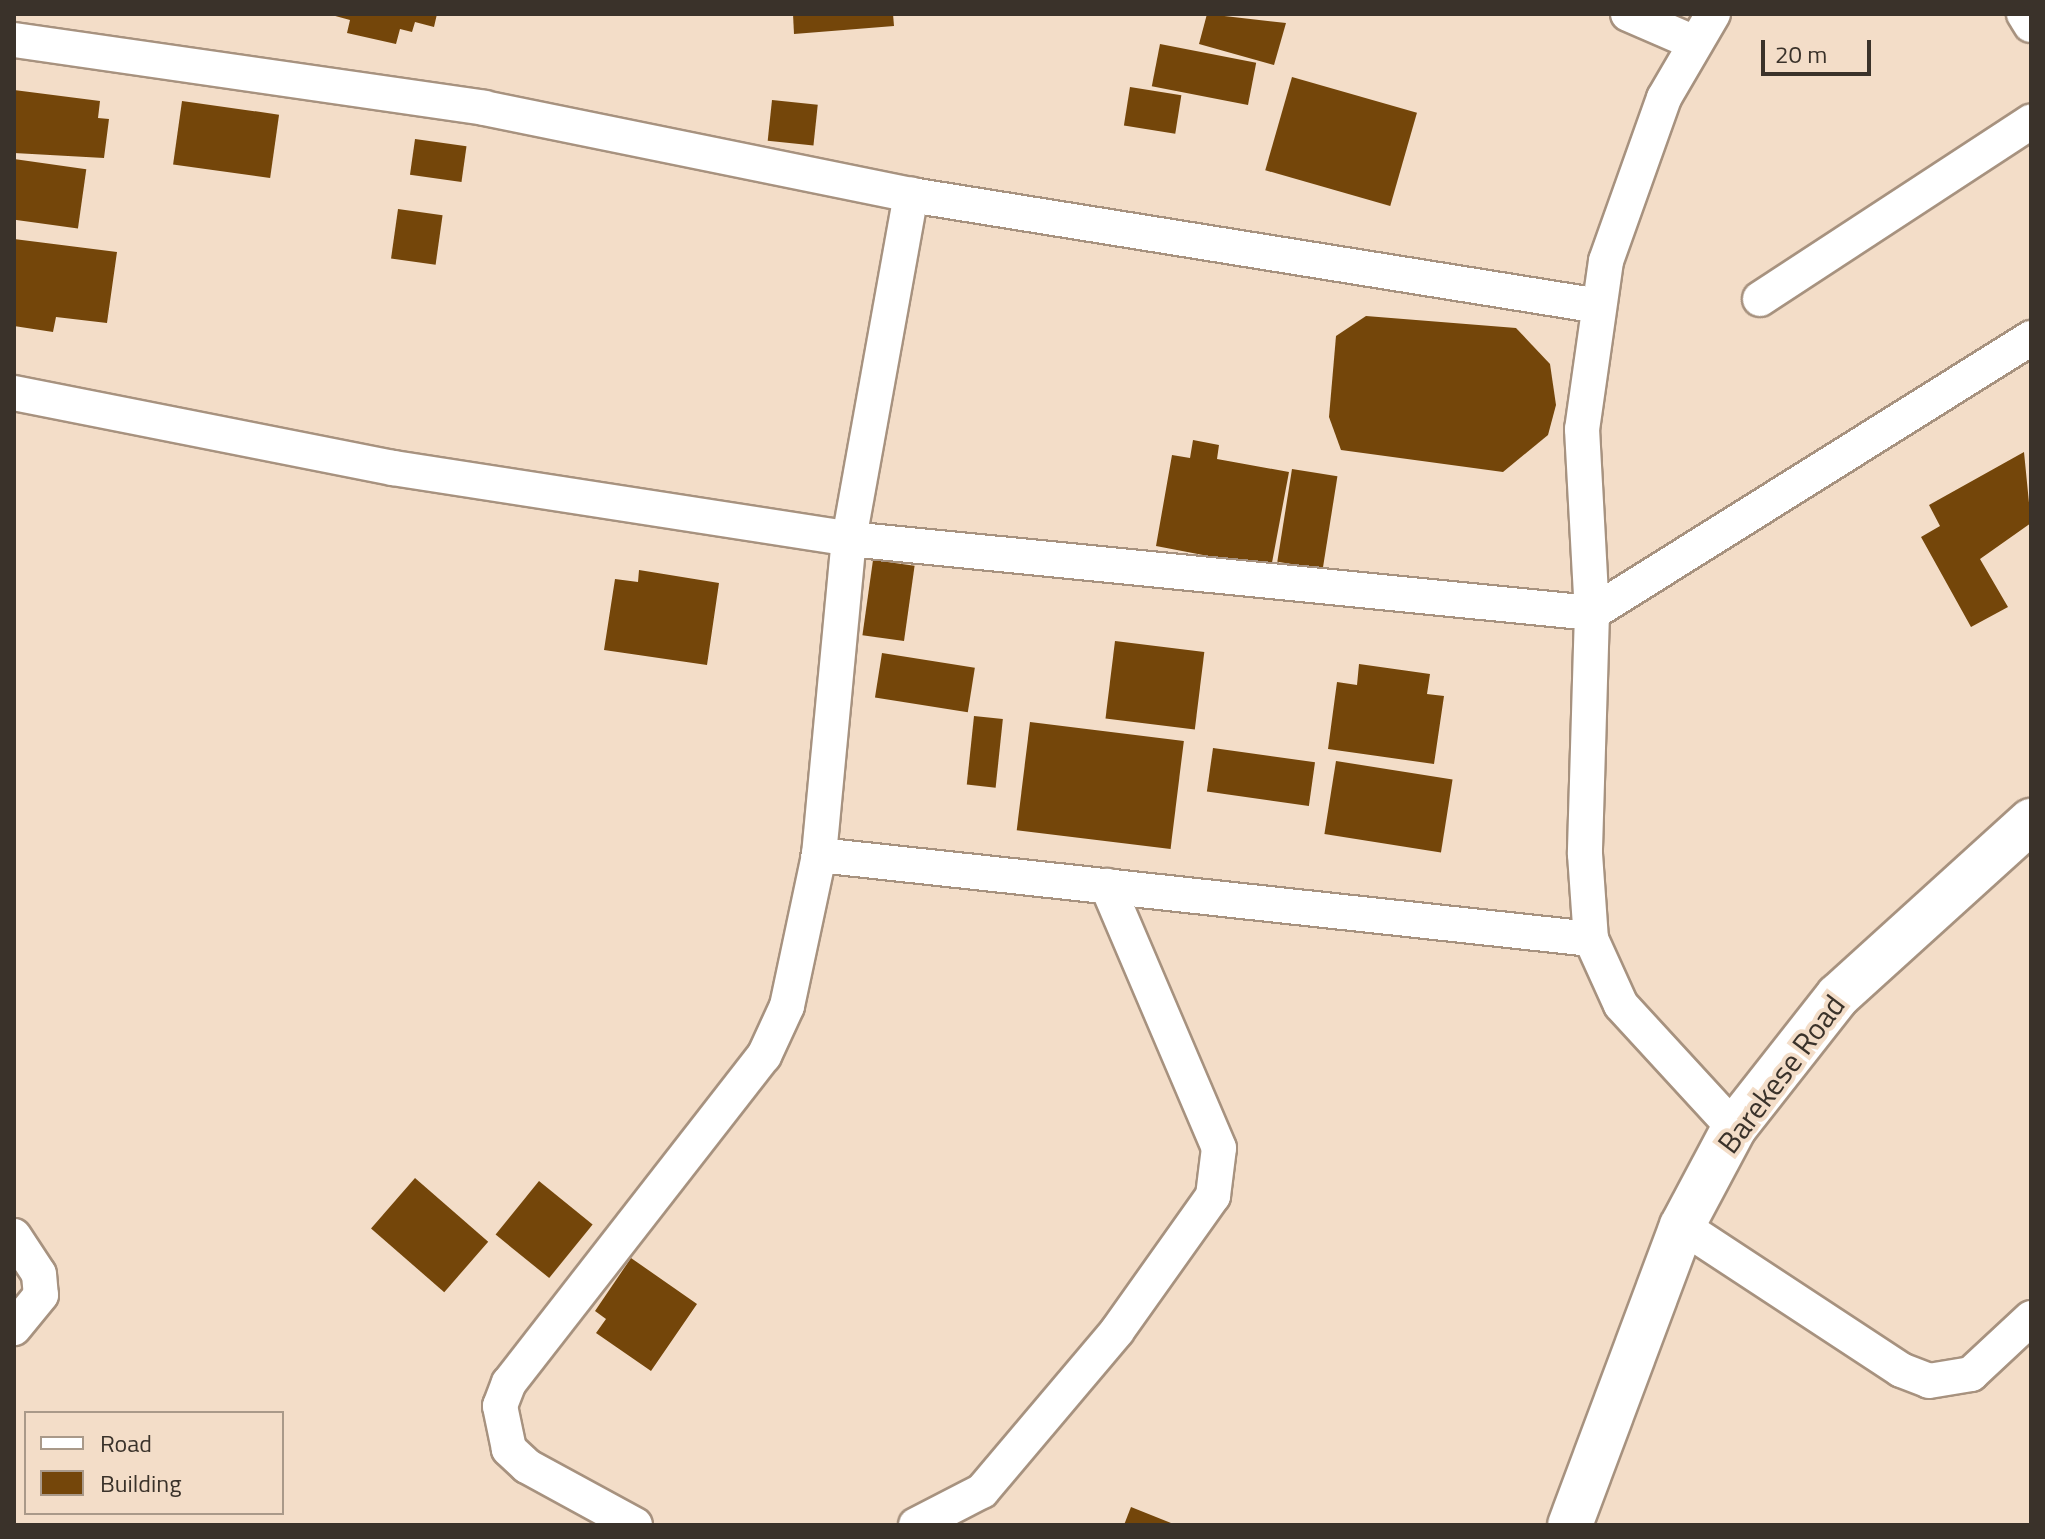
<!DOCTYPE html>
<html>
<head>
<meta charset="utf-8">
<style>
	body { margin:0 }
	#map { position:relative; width:2045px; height:1539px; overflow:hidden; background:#f3ddc8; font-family:"Titillium Web",sans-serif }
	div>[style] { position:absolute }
	.building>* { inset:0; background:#74460a; transform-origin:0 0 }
	.roads { filter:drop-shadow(2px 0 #a7927f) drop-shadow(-2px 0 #a7927f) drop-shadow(0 2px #a7927f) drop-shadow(0 -2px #a7927f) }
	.minor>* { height:34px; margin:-17px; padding:0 17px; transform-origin:17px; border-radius:17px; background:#fff }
	.secondary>* { height:44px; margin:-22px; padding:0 22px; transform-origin:22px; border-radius:22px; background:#fff }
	span { translate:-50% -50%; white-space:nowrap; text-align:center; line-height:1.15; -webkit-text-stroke:8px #f3ddc8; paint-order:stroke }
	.street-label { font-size:30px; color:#3a322a }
	.frame { position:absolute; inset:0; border:16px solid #3a322a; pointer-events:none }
	.legend { position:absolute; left:24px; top:1411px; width:260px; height:104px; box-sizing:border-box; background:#f3ddc8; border:2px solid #a99989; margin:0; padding:10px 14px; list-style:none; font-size:24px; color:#3a322a }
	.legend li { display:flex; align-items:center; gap:16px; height:40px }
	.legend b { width:40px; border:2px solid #a99989 }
	.scale { position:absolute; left:1761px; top:40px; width:110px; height:36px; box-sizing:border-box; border:4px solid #3a322a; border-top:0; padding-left:10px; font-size:24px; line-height:28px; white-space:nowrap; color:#3a322a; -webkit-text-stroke:6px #f3ddc8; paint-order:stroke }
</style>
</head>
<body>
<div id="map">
	<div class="building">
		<div style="clip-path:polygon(328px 14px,437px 14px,434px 27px,415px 22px,412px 32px,400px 29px,396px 44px,347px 33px,350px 20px)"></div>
		<div style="clip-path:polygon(793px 14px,893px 14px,894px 26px,794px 34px)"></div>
		<div style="clip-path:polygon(1207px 14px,1286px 23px,1274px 65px,1199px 44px)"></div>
		<div style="left:1160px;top:44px;width:98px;height:43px;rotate:11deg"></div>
		<div style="left:1292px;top:77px;width:130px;height:97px;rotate:16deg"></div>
		<div style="left:1130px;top:87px;width:52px;height:39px;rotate:9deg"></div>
		<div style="clip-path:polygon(14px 90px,100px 101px,98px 118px,109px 119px,104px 158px,14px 153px)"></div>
		<div style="left:772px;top:100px;width:46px;height:41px;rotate:6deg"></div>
		<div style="left:182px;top:101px;width:98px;height:64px;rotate:8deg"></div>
		<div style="left:415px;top:139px;width:52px;height:36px;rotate:8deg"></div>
		<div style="left:14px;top:159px;width:73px;height:60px;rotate:8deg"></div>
		<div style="left:398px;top:209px;width:45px;height:50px;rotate:8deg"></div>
		<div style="clip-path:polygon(14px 239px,117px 252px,107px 323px,56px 317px,53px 332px,14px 326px)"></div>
		<div style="clip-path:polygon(1366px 316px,1516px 328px,1550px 364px,1556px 405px,1548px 435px,1503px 472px,1341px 450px,1329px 417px,1336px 336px)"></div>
		<div style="clip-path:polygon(1193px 440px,1219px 445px,1217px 459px,1289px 472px,1271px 568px,1156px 546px,1172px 455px,1190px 458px)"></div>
		<div style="clip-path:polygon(2024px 452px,2031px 523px,1980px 559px,2008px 607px,1971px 627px,1921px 537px,1940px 526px,1929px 505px)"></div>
		<div style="left:1292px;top:469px;width:46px;height:94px;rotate:9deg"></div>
		<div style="left:873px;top:560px;width:42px;height:76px;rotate:8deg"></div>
		<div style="clip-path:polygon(639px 570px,719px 583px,707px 665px,604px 650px,615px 579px,638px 582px)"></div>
		<div style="left:1115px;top:641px;width:90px;height:78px;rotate:7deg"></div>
		<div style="left:882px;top:653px;width:94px;height:45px;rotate:9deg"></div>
		<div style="clip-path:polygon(1359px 664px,1430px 674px,1427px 694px,1444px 696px,1434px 764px,1328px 749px,1337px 682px,1357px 685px)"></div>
		<div style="left:974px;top:716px;width:29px;height:69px;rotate:6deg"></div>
		<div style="left:1030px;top:722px;width:155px;height:109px;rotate:7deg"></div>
		<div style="left:1213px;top:748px;width:103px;height:44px;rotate:8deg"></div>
		<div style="left:1336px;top:761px;width:118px;height:74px;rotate:9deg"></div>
		<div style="left:415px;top:1178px;width:97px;height:67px;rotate:41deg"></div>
		<div style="left:539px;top:1181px;width:69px;height:69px;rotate:39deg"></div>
		<div style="clip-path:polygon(631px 1258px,697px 1304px,651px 1371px,596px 1333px,606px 1319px,595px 1311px)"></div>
		<div style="clip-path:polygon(1131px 1507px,1176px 1525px,1124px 1525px)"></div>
	</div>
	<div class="roads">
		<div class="minor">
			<div style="left:1628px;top:14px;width:73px;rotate:23.4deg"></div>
			<div style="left:1713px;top:14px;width:97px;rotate:120.3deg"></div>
			<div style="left:1664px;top:98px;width:173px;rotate:109.6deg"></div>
			<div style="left:1606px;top:261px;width:170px;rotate:98.1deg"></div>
			<div style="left:1582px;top:429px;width:184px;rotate:86.9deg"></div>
			<div style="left:1592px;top:613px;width:241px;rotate:91.7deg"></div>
			<div style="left:1585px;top:854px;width:85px;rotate:86deg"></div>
			<div style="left:1591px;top:939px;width:72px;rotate:65.6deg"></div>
			<div style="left:1621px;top:1005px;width:167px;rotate:47.4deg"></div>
			<div style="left:2024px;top:14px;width:13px;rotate:58deg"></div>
			<div style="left:14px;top:40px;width:475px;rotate:8.2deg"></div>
			<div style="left:484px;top:108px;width:436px;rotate:11.5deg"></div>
			<div style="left:1760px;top:299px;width:324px;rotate:-33.2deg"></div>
			<div style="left:14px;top:393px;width:386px;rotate:11.2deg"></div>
			<div style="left:393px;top:468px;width:461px;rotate:8.8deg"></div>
			<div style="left:849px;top:539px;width:747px;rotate:5.69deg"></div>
			<div style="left:1592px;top:613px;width:518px;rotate:-32.06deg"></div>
			<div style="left:1591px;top:939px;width:777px;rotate:-173.79deg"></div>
			<div style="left:819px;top:855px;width:317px;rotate:-84.6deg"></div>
			<div style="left:849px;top:539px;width:350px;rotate:-79.8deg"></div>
			<div style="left:911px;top:195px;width:697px;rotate:9.16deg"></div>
			<div style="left:1682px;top:1226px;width:262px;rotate:33.3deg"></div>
			<div style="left:1901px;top:1370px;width:30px;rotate:21deg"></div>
			<div style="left:1929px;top:1381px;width:43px;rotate:-9.5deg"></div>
			<div style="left:1971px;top:1374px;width:82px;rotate:-43deg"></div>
			<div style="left:14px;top:1236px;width:45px;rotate:56.7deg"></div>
			<div style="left:39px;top:1274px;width:21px;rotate:85deg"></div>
			<div style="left:41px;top:1295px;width:43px;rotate:129.3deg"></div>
			<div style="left:635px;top:1525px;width:123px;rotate:-151.4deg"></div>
			<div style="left:527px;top:1466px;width:25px;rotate:-137deg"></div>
			<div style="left:509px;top:1449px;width:44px;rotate:-101.8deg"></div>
			<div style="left:500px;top:1406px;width:25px;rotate:-69deg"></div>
			<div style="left:509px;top:1383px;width:415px;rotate:-52.1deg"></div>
			<div style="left:764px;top:1056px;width:55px;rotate:-65.3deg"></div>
			<div style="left:787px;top:1006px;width:154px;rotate:-78deg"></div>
			<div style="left:916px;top:1525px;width:74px;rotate:-27.3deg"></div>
			<div style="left:982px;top:1491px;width:209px;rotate:-49.8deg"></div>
			<div style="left:1117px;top:1331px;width:166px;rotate:-54.6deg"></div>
			<div style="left:1213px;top:1196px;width:48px;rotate:-82.9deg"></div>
			<div style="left:1219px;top:1148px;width:285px;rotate:-113.1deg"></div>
		</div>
		<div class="secondary">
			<div style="left:1570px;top:1525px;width:319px;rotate:-69.5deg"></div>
			<div style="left:1682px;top:1226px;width:111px;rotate:-62deg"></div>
			<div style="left:1734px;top:1128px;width:168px;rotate:-51.8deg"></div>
			<div style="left:1838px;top:996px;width:261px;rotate:-42.2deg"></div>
		</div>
	</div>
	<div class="street-label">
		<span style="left:1781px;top:1074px;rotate:-53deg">Barekese Road</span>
	</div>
	<div class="frame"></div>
	<ul class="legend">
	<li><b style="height:10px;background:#fff"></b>Road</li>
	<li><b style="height:22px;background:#74460a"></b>Building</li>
	</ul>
	<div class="scale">20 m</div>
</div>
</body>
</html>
